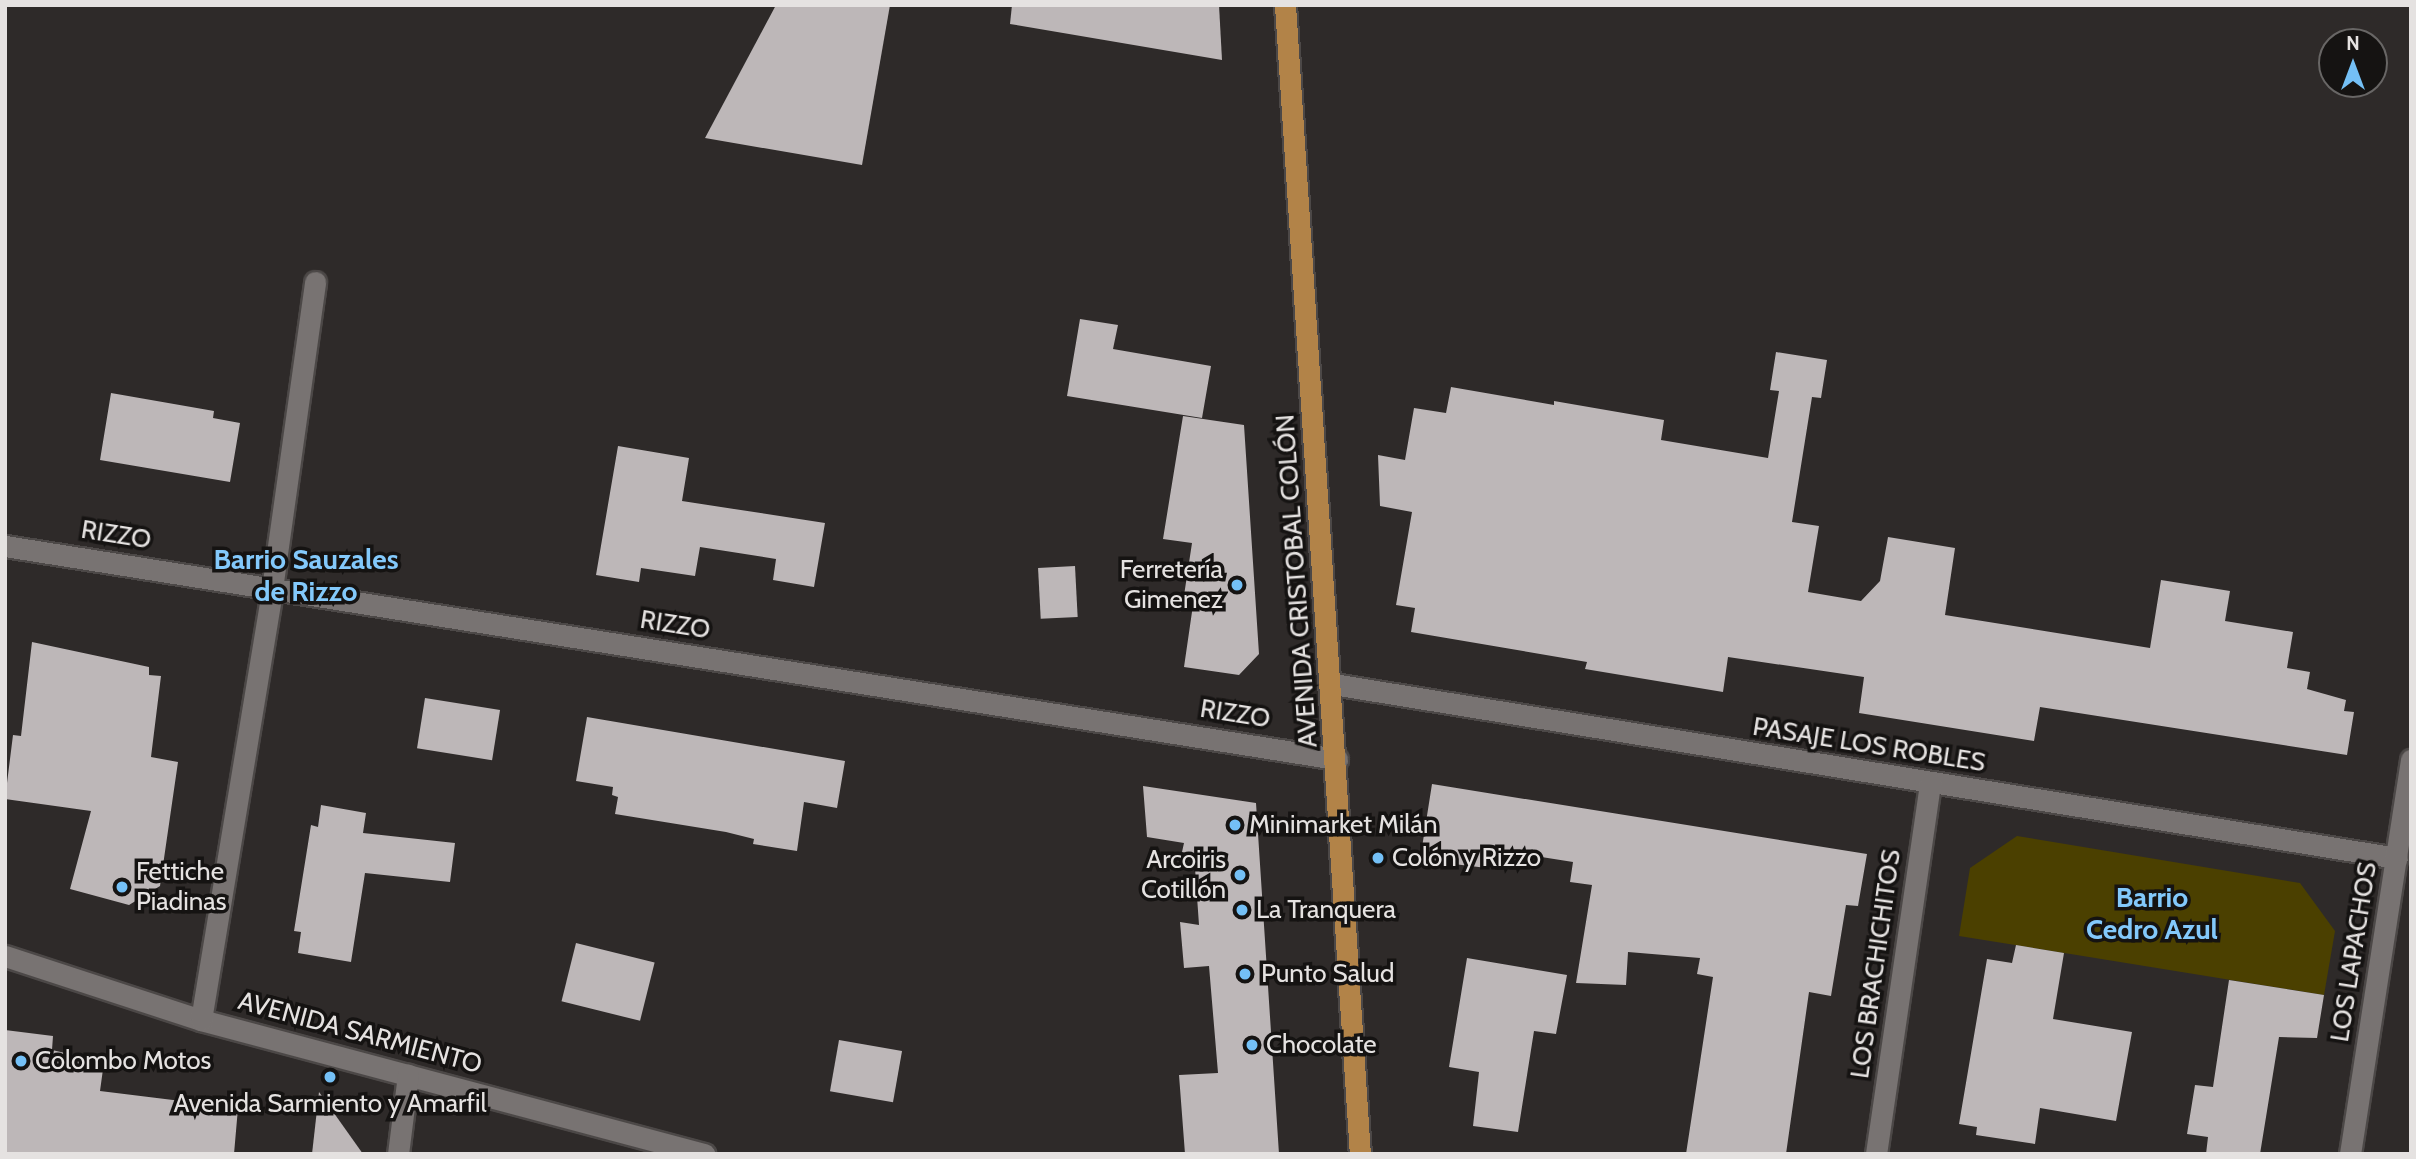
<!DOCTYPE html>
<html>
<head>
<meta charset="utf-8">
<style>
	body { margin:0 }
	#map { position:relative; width:2416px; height:1159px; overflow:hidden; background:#2e2a29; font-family:Cabin,sans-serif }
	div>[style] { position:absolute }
	.green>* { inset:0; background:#4b4000 }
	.building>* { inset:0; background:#bdb7b8; transform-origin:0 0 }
	.roads { filter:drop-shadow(2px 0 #4c4847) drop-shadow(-2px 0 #4c4847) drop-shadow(0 2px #4c4847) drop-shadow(0 -2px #4c4847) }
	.minor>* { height:21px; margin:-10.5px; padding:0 10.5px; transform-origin:10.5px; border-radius:10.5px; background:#787372 }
	.major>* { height:21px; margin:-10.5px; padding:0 10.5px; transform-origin:10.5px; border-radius:10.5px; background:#b28348 }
	.dots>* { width:19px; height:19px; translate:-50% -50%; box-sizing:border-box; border:4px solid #151312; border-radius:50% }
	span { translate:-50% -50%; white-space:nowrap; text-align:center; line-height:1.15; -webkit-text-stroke:7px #151312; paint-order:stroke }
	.street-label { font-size:26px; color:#e5e2e1 }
	.poi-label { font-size:26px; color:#e5e2e1 }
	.right { translate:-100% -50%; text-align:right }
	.left { translate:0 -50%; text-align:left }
	.neighbourhood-label { font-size:28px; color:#83c9fb; font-weight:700 }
	.frame { position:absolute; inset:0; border:7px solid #e5e2e1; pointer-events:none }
	.north { position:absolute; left:2318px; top:28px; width:70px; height:70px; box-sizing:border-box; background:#151312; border:2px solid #686665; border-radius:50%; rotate:0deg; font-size:19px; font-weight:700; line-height:28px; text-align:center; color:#e5e2e1 }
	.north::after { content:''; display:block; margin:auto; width:24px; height:32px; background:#74c0f6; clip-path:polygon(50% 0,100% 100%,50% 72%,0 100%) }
</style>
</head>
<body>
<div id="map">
	<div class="green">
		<div style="clip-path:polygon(2017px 836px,2300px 883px,2335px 931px,2324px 995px,1959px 936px,1970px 868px)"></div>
	</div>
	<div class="building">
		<div style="clip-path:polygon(776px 5px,890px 5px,862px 165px,705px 138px)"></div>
		<div style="clip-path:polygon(1012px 5px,1219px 5px,1222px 60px,1010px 24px)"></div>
		<div style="clip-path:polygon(1080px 319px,1118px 325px,1113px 349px,1211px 366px,1202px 418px,1067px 396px)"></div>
		<div style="clip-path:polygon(1776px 352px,1827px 360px,1821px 398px,1812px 397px,1792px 522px,1819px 526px,1808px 592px,1861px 601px,1880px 581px,1888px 537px,1955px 548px,1945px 615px,2150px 648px,2161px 580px,2230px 591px,2225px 621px,2293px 632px,2287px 668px,2310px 672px,2307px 689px,2346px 700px,2344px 711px,2354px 712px,2347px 755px,2040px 707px,2034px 741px,1859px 713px,1864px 677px,1728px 657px,1723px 692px,1585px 669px,1587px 662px,1411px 632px,1415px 608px,1396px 605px,1412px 512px,1380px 506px,1378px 455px,1405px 460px,1414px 408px,1446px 413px,1451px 387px,1554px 405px,1554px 401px,1664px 420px,1661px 440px,1768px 458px,1779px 391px,1770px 390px)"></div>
		<div style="clip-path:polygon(111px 393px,214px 411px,213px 418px,240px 423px,230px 482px,100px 460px)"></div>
		<div style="clip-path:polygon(1183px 416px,1244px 425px,1259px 654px,1239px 675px,1184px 667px,1193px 605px,1183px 602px,1192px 543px,1163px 539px)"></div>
		<div style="clip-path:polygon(618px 446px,689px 458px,682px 501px,825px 523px,814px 587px,773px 580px,776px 559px,700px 547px,695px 576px,641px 568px,639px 582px,596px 575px)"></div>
		<div style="left:1075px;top:566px;width:51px;height:37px;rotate:87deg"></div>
		<div style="clip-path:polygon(32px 642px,149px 667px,149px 675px,161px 676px,151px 757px,178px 762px,160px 886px,129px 905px,70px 889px,91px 811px,5px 799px,13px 735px,21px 736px)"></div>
		<div style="left:425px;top:698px;width:76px;height:51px;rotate:9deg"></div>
		<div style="clip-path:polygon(587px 717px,845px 761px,837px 808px,804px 802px,797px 851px,753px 844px,754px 839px,726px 832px,615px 814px,618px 797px,612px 795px,613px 787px,576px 781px)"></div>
		<div style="clip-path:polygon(1432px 784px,1867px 854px,1858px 906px,1846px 905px,1831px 996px,1809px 992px,1786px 1154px,1686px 1154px,1713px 977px,1697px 974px,1700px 958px,1628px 952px,1626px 985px,1576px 983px,1592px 885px,1570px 882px,1573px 862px,1490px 849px,1487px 868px,1420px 860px)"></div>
		<div style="clip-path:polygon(1143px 786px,1256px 803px,1279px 1154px,1185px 1154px,1179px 1075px,1218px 1073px,1209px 966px,1184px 968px,1180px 922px,1199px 925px,1194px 854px,1182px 852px,1184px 843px,1147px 837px)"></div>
		<div style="clip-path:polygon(321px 805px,366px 813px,363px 833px,455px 843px,450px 882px,365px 873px,351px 962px,298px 953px,301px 932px,294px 931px,311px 825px,318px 827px)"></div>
		<div style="left:576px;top:943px;width:81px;height:60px;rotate:14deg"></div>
		<div style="clip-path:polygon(2016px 945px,2064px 953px,2053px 1019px,2132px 1032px,2116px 1121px,2040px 1108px,2035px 1144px,1976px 1135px,1977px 1127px,1959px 1124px,1987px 959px,2012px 963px)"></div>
		<div style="clip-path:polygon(1467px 958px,1567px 975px,1556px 1034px,1534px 1031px,1518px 1132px,1473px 1126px,1479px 1072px,1449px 1067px)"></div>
		<div style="clip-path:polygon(2229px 980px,2324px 995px,2317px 1038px,2279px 1037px,2260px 1154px,2206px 1154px,2208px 1137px,2187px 1134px,2195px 1085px,2213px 1087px)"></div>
		<div style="clip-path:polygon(5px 1030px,53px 1036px,52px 1050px,104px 1062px,100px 1091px,238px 1108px,234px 1154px,5px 1154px)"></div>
		<div style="left:839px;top:1040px;width:64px;height:52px;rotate:10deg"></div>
		<div style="clip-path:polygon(319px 1092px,363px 1154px,312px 1154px)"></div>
	</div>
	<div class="roads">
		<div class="minor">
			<div style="left:5px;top:546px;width:1349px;rotate:9.09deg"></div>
			<div style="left:1333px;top:684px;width:1078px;rotate:9.29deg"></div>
			<div style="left:5px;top:956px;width:206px;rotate:18.1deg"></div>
			<div style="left:201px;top:1020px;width:521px;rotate:14.92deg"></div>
			<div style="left:201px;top:1020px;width:437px;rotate:-80.6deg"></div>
			<div style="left:272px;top:589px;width:310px;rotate:-82deg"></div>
			<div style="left:398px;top:1154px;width:80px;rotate:-82.8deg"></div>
			<div style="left:1876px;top:1154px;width:375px;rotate:-81.7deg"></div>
			<div style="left:2350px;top:1154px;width:399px;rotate:-81.2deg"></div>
		</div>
		<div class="major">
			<div style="left:1285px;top:5px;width:1151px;rotate:86.27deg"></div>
		</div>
	</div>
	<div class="dots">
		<div style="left:1237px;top:585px;background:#74c0f6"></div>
		<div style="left:1235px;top:825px;background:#74c0f6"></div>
		<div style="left:1378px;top:858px;background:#74c0f6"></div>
		<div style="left:1240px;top:875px;background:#74c0f6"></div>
		<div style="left:122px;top:887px;background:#74c0f6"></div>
		<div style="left:1242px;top:910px;background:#74c0f6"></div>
		<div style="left:1245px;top:974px;background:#74c0f6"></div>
		<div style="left:1252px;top:1045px;background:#74c0f6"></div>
		<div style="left:21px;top:1061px;background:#74c0f6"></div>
		<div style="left:330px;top:1077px;background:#74c0f6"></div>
	</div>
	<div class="street-label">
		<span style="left:116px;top:535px;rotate:9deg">RIZZO</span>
		<span style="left:1297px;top:581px;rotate:-94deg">AVENIDA CRISTOBAL COLÓN</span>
		<span style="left:675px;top:625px;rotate:9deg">RIZZO</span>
		<span style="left:1235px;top:714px;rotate:9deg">RIZZO</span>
		<span style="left:1869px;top:745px;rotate:9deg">PASAJE LOS ROBLES</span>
		<span style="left:2354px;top:952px;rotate:-81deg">LOS LAPACHOS</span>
		<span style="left:1876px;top:964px;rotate:-82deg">LOS BRACHICHITOS</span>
		<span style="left:360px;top:1033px;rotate:15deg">AVENIDA SARMIENTO</span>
	</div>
	<div class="poi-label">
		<span class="right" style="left:1223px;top:585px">Ferretería<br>Gimenez</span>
		<span class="left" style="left:1249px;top:825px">Minimarket Milán</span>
		<span class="left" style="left:1392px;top:858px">Colón y Rizzo</span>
		<span class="right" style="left:1226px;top:875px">Arcoiris<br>Cotillón</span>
		<span class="left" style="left:136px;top:887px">Fettiche<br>Piadinas</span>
		<span class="left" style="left:1256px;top:910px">La Tranquera</span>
		<span class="left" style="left:1261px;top:974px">Punto Salud</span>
		<span class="left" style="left:1266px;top:1045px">Chocolate</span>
		<span class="left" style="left:35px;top:1061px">Colombo Motos</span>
		<span style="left:330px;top:1104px">Avenida Sarmiento y Amarfil</span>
	</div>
	<div class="neighbourhood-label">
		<span style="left:306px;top:575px">Barrio Sauzales<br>de Rizzo</span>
		<span style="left:2152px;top:913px">Barrio<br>Cedro Azul</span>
	</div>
	<div class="frame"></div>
	<div class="north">N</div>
</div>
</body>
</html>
